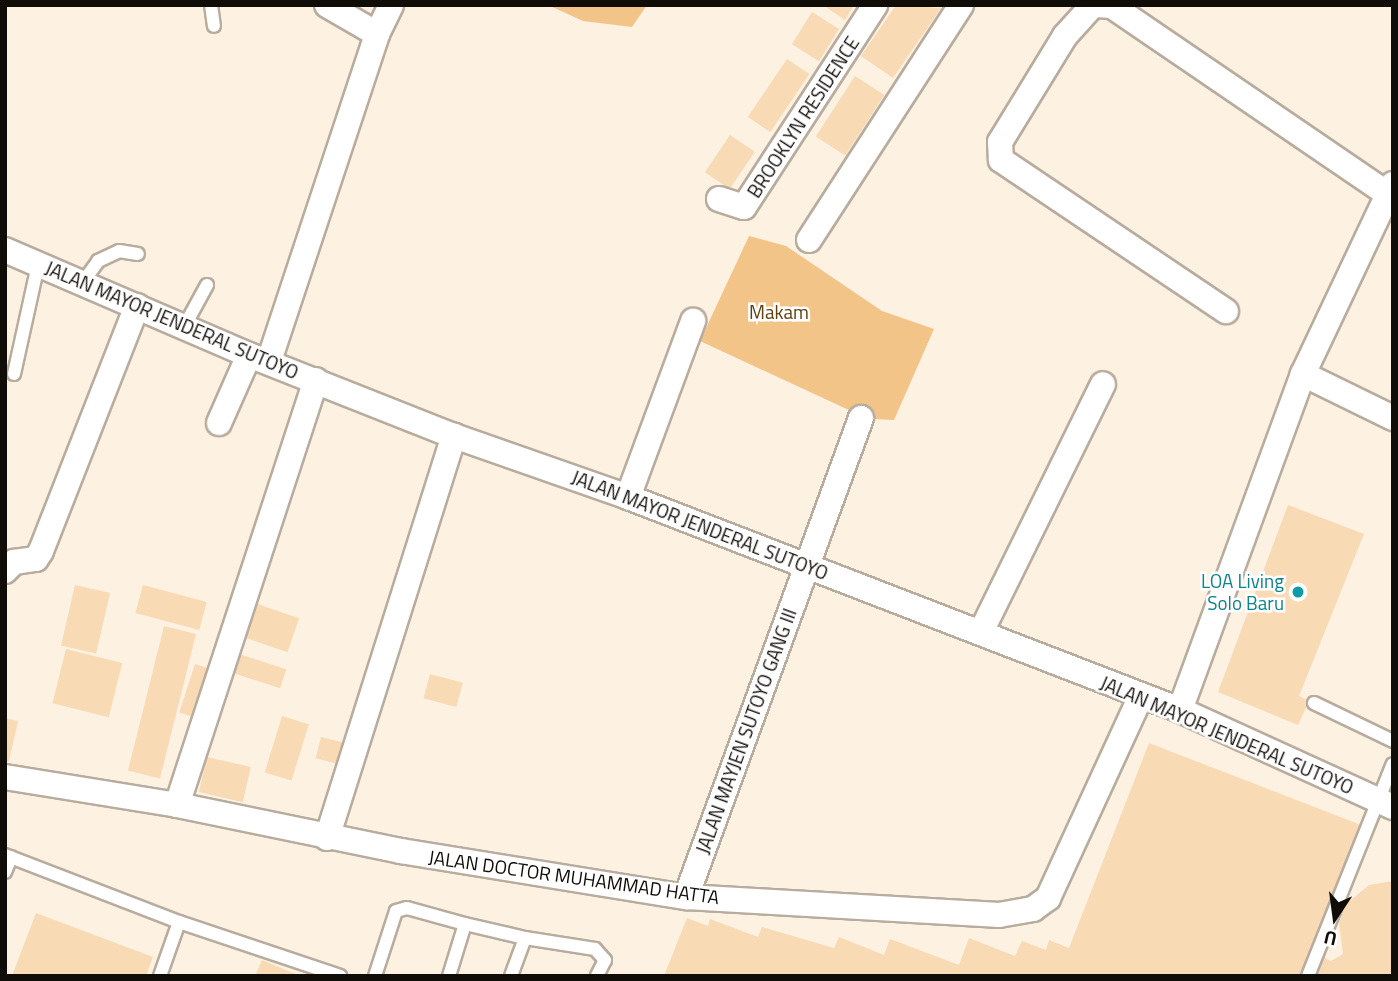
<!DOCTYPE html>
<html>
<head>
<meta charset="utf-8">
<style>
	body { margin:0 }
	#map { position:relative; width:1398px; height:981px; overflow:hidden; background:#fdf1e2; font-family:"Titillium Web",sans-serif }
	div>[style] { position:absolute }
	.green>* { inset:0; background:#f2c488 }
	.building>* { inset:0; background:#f8dab5; transform-origin:0 0 }
	.roads { filter:drop-shadow(2px 0 #b8ac9e) drop-shadow(-2px 0 #b8ac9e) drop-shadow(0 2px #b8ac9e) drop-shadow(0 -2px #b8ac9e) }
	.lane>* { height:12px; margin:-6px; padding:0 6px; transform-origin:6px; border-radius:6px; background:#fff }
	.street>* { height:24px; margin:-12px; padding:0 12px; transform-origin:12px; border-radius:12px; background:#fff }
	.dots>* { width:19px; height:19px; translate:-50% -50%; box-sizing:border-box; border:4px solid #fff; border-radius:50% }
	span { translate:-50% -50%; white-space:nowrap; text-align:center; line-height:1.15; -webkit-text-stroke:5px #fff; paint-order:stroke }
	.street-label { font-size:19px; color:#100c08 }
	.park-label { font-size:19px; color:#60400d }
	.culture-label { font-size:19px; color:#0d838f }
	.right { translate:-100% -50%; text-align:right }
	.frame { position:absolute; inset:0; border:7px solid #100c08; pointer-events:none }
	.north { position:absolute; left:1300px; top:883px; width:70px; height:70px; -webkit-text-stroke:5px #fff; paint-order:stroke; rotate:193deg; font-size:19px; font-weight:700; line-height:28px; text-align:center; color:#100c08 }
	.north::after { content:''; display:block; margin:auto; width:24px; height:32px; background:#100c08; clip-path:polygon(50% 0,100% 100%,50% 72%,0 100%) }
</style>
</head>
<body>
<div id="map">
	<div class="green">
		<div style="clip-path:polygon(548px 5px,647px 5px,632px 27px,583px 21px)"></div>
		<div style="clip-path:polygon(749px 236px,786px 246px,882px 311px,934px 329px,894px 420px,855px 418px,851px 411px,700px 341px)"></div>
	</div>
	<div class="building">
		<div style="clip-path:polygon(823px 5px,854px 5px,845px 20px)"></div>
		<div style="clip-path:polygon(896px 5px,941px 8px,893px 78px,861px 56px)"></div>
		<div style="left:812px;top:12px;width:32px;height:38px;rotate:32deg"></div>
		<div style="left:787px;top:59px;width:27px;height:70px;rotate:34deg"></div>
		<div style="left:855px;top:76px;width:35px;height:72px;rotate:33deg"></div>
		<div style="left:730px;top:135px;width:30px;height:45px;rotate:34deg"></div>
		<div style="clip-path:polygon(1288px 505px,1364px 534px,1299px 696px,1309px 701px,1298px 725px,1218px 692px)"></div>
		<div style="left:75px;top:585px;width:36px;height:62px;rotate:13deg"></div>
		<div style="left:143px;top:585px;width:66px;height:29px;rotate:15deg"></div>
		<div style="left:249px;top:601px;width:53px;height:36px;rotate:19deg"></div>
		<div style="left:164px;top:626px;width:33px;height:149px;rotate:14deg"></div>
		<div style="left:66px;top:649px;width:58px;height:56px;rotate:14deg"></div>
		<div style="left:233px;top:652px;width:56px;height:20px;rotate:18deg"></div>
		<div style="left:195px;top:664px;width:23px;height:51px;rotate:18deg"></div>
		<div style="left:430px;top:674px;width:34px;height:25px;rotate:15deg"></div>
		<div style="left:282px;top:716px;width:28px;height:59px;rotate:17deg"></div>
		<div style="clip-path:polygon(5px 718px,18px 721px,9px 761px,5px 761px)"></div>
		<div style="left:321px;top:737px;width:30px;height:22px;rotate:14deg"></div>
		<div style="clip-path:polygon(1149px 743px,1361px 825px,1302px 976px,664px 976px,687px 918px,708px 926px,710px 919px,758px 937px,762px 927px,834px 948px,839px 937px,884px 955px,890px 939px,959px 965px,969px 938px,1015px 956px,1022px 941px,1046px 950px,1049px 940px,1069px 948px)"></div>
		<div style="left:207px;top:757px;width:45px;height:36px;rotate:13deg"></div>
		<div style="clip-path:polygon(1393px 881px,1393px 976px,1308px 976px,1317px 954px,1331px 961px,1343px 954px,1339px 923px,1346px 904px,1369px 885px)"></div>
		<div style="clip-path:polygon(36px 913px,153px 957px,146px 976px,12px 976px)"></div>
		<div style="clip-path:polygon(262px 960px,300px 976px,255px 976px)"></div>
	</div>
	<div class="roads">
		<div class="lane">
			<div style="left:211px;top:5px;width:21px;rotate:82deg"></div>
			<div style="left:83px;top:282px;width:26px;rotate:-54deg"></div>
			<div style="left:98px;top:261px;width:23px;rotate:-25deg"></div>
			<div style="left:119px;top:251px;width:19px;rotate:9deg"></div>
			<div style="left:184px;top:327px;width:48px;rotate:-61.3deg"></div>
			<div style="left:14px;top:374px;width:112px;rotate:-77.6deg"></div>
			<div style="left:1314px;top:703px;width:88px;rotate:25.7deg"></div>
			<div style="left:5px;top:855px;width:186px;rotate:21.1deg"></div>
			<div style="left:179px;top:922px;width:57px;rotate:109.4deg"></div>
			<div style="left:5px;top:872px;width:16px;rotate:-68deg"></div>
			<div style="left:179px;top:922px;width:170px;rotate:18.5deg"></div>
			<div style="left:375px;top:976px;width:68px;rotate:-72.1deg"></div>
			<div style="left:396px;top:911px;width:11px;rotate:-15deg"></div>
			<div style="left:407px;top:908px;width:60px;rotate:15.4deg"></div>
			<div style="left:449px;top:976px;width:54px;rotate:-72.9deg"></div>
			<div style="left:465px;top:924px;width:62px;rotate:13.1deg"></div>
			<div style="left:511px;top:976px;width:40px;rotate:-69.8deg"></div>
			<div style="left:525px;top:938px;width:71px;rotate:8.9deg"></div>
			<div style="left:595px;top:949px;width:15px;rotate:48deg"></div>
			<div style="left:605px;top:960px;width:18px;rotate:117deg"></div>
			<div style="left:1308px;top:976px;width:228px;rotate:-68.2deg"></div>
		</div>
		<div class="street">
			<div style="left:327px;top:5px;width:58px;rotate:30.1deg"></div>
			<div style="left:1093px;top:5px;width:42px;rotate:132.1deg"></div>
			<div style="left:1065px;top:36px;width:124px;rotate:121.5deg"></div>
			<div style="left:1000px;top:142px;width:18px;rotate:87deg"></div>
			<div style="left:1001px;top:160px;width:271px;rotate:33.9deg"></div>
			<div style="left:1096px;top:5px;width:16px;rotate:4deg"></div>
			<div style="left:1112px;top:6px;width:340px;rotate:34.3deg"></div>
			<div style="left:719px;top:199px;width:26px;rotate:18deg"></div>
			<div style="left:744px;top:207px;width:241px;rotate:-57deg"></div>
			<div style="left:809px;top:240px;width:280px;rotate:-57.1deg"></div>
			<div style="left:5px;top:250px;width:266px;rotate:23.3deg"></div>
			<div style="left:249px;top:355px;width:220px;rotate:21.6deg"></div>
			<div style="left:454px;top:436px;width:184px;rotate:19.3deg"></div>
			<div style="left:628px;top:497px;width:592px;rotate:21.1deg"></div>
			<div style="left:1180px;top:710px;width:234px;rotate:24.5deg"></div>
			<div style="left:269px;top:361px;width:344px;rotate:-71.7deg"></div>
			<div style="left:377px;top:34px;width:32px;rotate:-64deg"></div>
			<div style="left:1303px;top:374px;width:100px;rotate:26.1deg"></div>
			<div style="left:219px;top:423px;width:74px;rotate:-66.2deg"></div>
			<div style="left:628px;top:497px;width:188px;rotate:-69.7deg"></div>
			<div style="left:5px;top:571px;width:13px;rotate:-45deg"></div>
			<div style="left:14px;top:562px;width:22px;rotate:-8deg"></div>
			<div style="left:36px;top:559px;width:9px;rotate:-58deg"></div>
			<div style="left:41px;top:551px;width:263px;rotate:-68.6deg"></div>
			<div style="left:981px;top:632px;width:276px;rotate:-63.8deg"></div>
			<div style="left:1180px;top:710px;width:358px;rotate:-69.9deg"></div>
			<div style="left:1303px;top:374px;width:210px;rotate:-64.7deg"></div>
			<div style="left:5px;top:777px;width:174px;rotate:9.2deg"></div>
			<div style="left:177px;top:805px;width:229px;rotate:11.6deg"></div>
			<div style="left:401px;top:851px;width:289px;rotate:9.2deg"></div>
			<div style="left:686px;top:897px;width:314px;rotate:3.3deg"></div>
			<div style="left:999px;top:915px;width:35px;rotate:-10deg"></div>
			<div style="left:1033px;top:909px;width:19px;rotate:-36deg"></div>
			<div style="left:1048px;top:898px;width:222px;rotate:-65.3deg"></div>
			<div style="left:177px;top:805px;width:447px;rotate:-71.9deg"></div>
			<div style="left:327px;top:838px;width:422px;rotate:-72.5deg"></div>
			<div style="left:686px;top:897px;width:510px;rotate:-69.93deg"></div>
		</div>
	</div>
	<div class="dots">
		<div style="left:1298px;top:592px;background:#0f9aa8"></div>
	</div>
	<div class="street-label">
		<span style="left:803px;top:117px;rotate:-57deg">BROOKLYN RESIDENCE</span>
		<span style="left:172px;top:320px;rotate:23deg">JALAN MAYOR JENDERAL SUTOYO</span>
		<span style="left:700px;top:525px;rotate:21deg">JALAN MAYOR JENDERAL SUTOYO</span>
		<span style="left:746px;top:731px;rotate:-70deg">JALAN MAYJEN SUTOYO GANG III</span>
		<span style="left:1227px;top:735px;rotate:23deg">JALAN MAYOR JENDERAL SUTOYO</span>
		<span style="left:574px;top:877px;rotate:8deg">JALAN DOCTOR MUHAMMAD HATTA</span>
	</div>
	<div class="park-label">
		<span style="left:779px;top:312px">Makam</span>
	</div>
	<div class="culture-label">
		<span class="right" style="left:1284px;top:592px">LOA Living<br>Solo Baru</span>
	</div>
	<div class="frame"></div>
	<div class="north">U</div>
</div>
</body>
</html>
